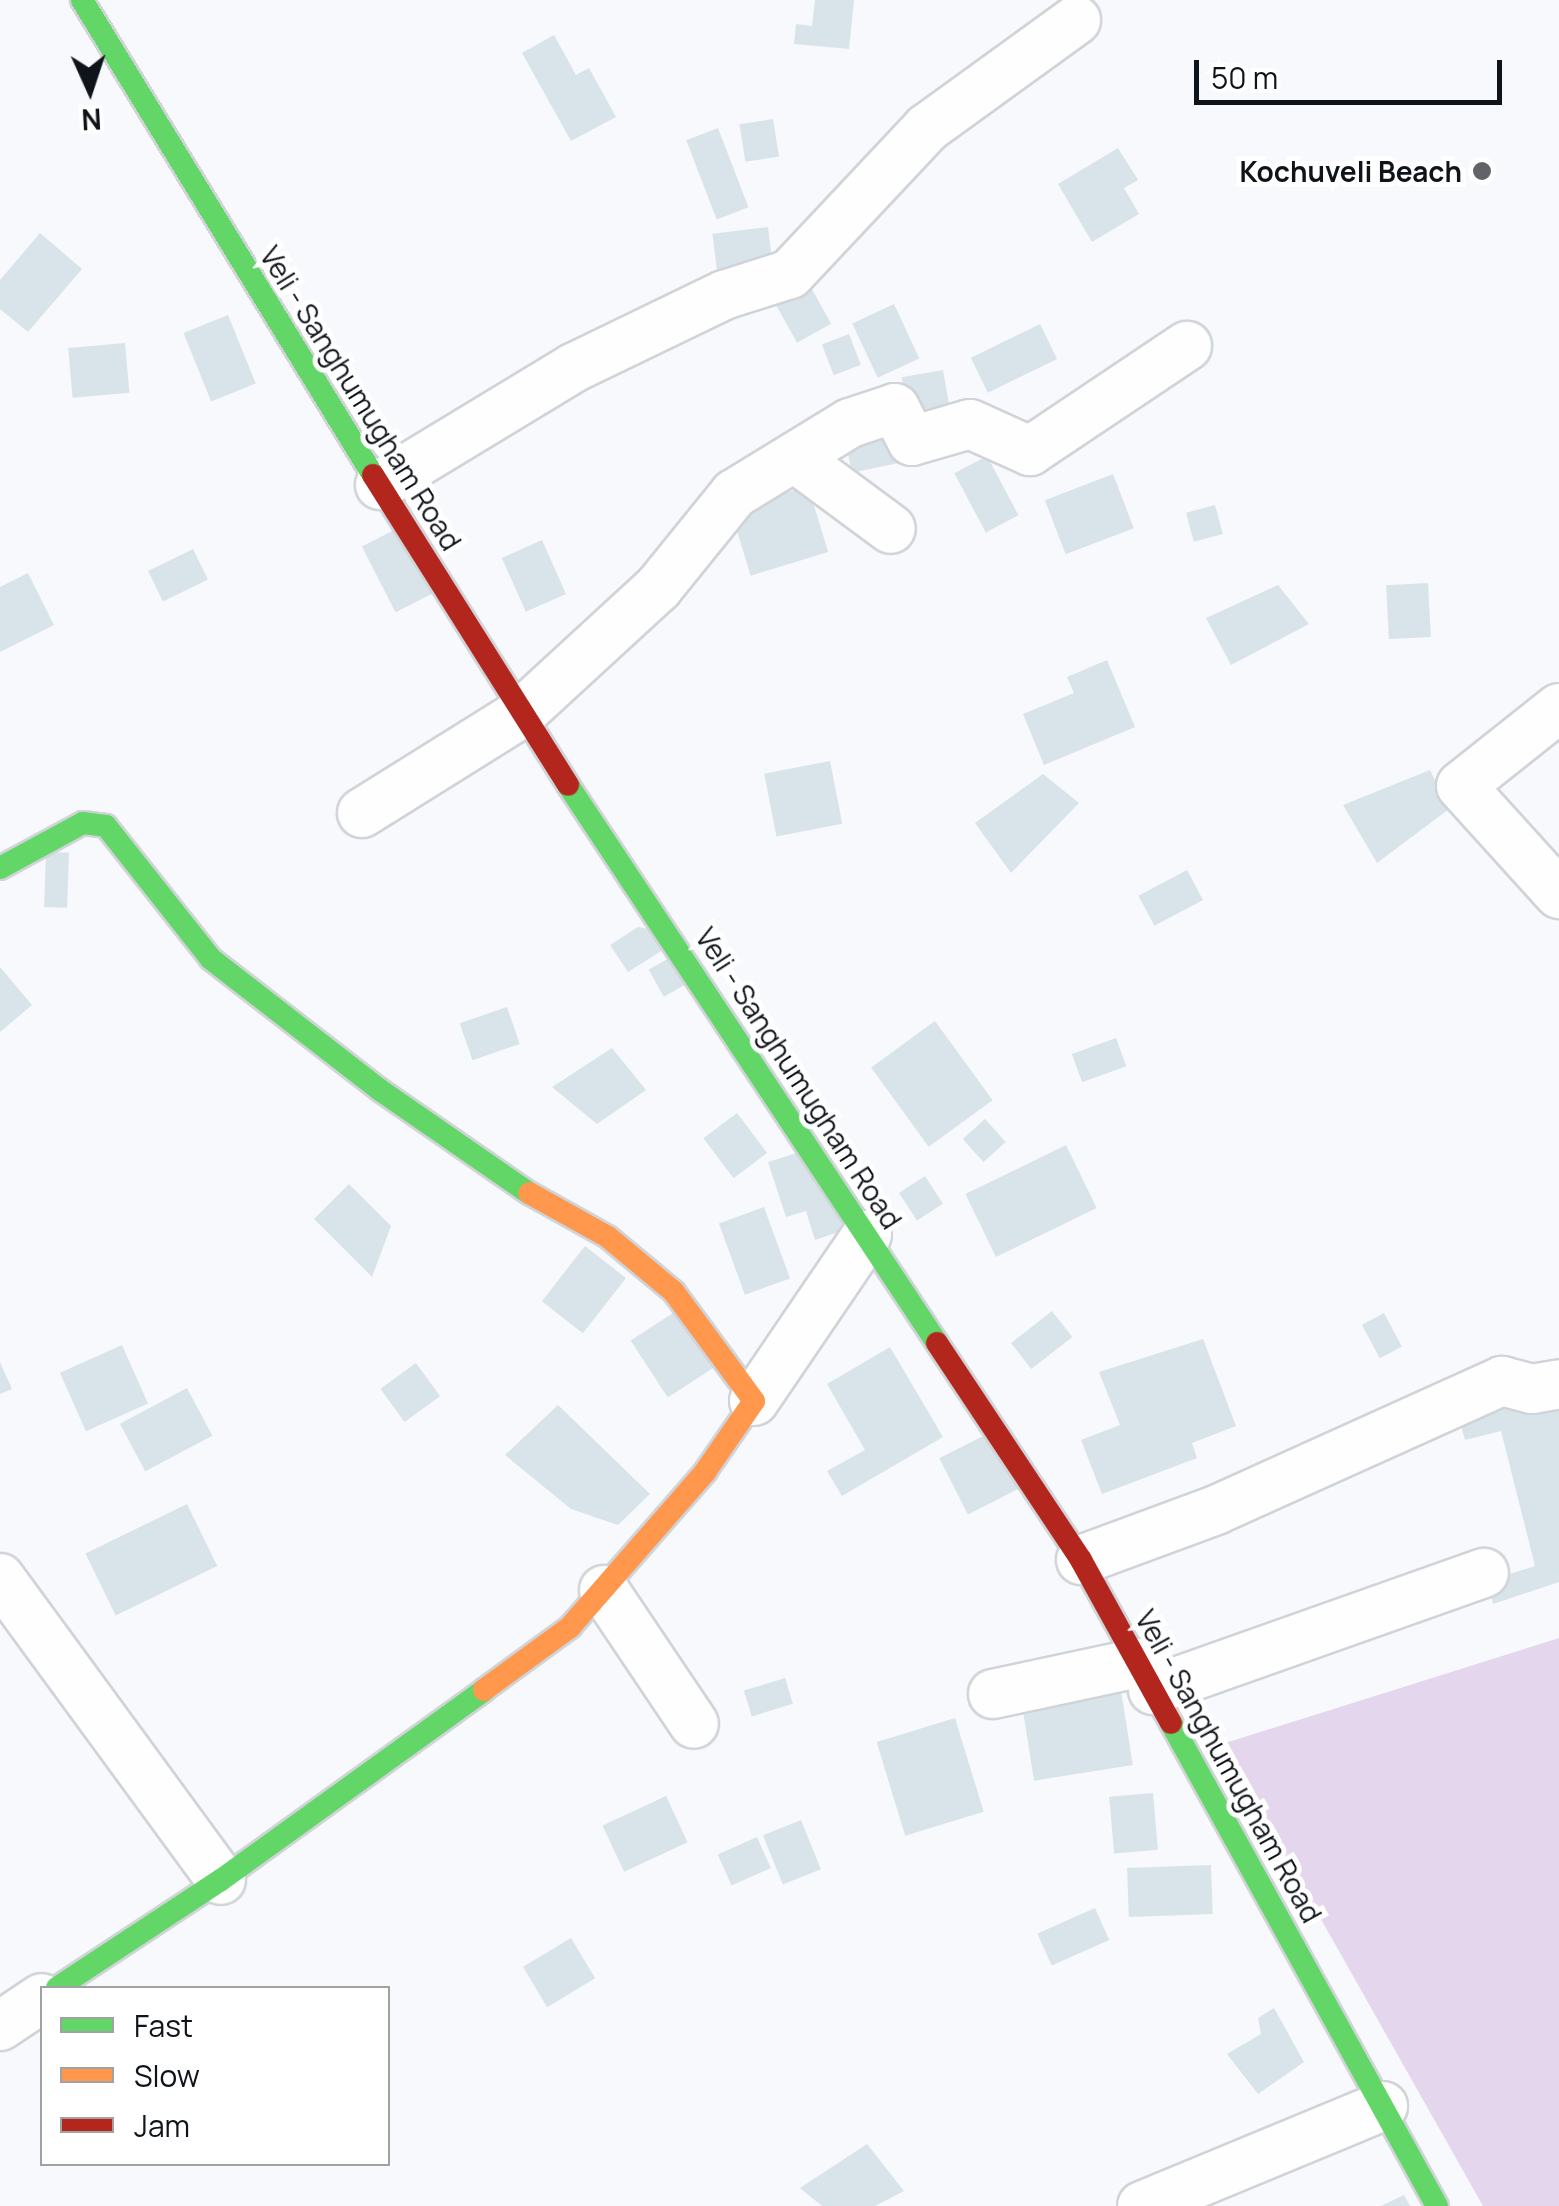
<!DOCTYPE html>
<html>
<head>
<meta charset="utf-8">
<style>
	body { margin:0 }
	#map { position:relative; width:1559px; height:2206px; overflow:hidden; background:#f7f9fc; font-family:Manrope,sans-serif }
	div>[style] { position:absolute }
	.green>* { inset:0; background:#e4d6ed }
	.building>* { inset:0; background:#d9e4ea; transform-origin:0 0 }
	.roads { filter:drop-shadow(2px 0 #d0d4d8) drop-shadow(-2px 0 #d0d4d8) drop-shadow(0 2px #d0d4d8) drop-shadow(0 -2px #d0d4d8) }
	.street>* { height:48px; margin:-24px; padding:0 24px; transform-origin:24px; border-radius:24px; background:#fefeff }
	.fast>* { height:22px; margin:-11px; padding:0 11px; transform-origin:11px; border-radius:11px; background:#63d668 }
	.slow>* { height:22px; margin:-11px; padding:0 11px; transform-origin:11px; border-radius:11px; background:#ff974d }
	.jam>* { height:22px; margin:-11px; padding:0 11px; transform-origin:11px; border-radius:11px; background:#b3261e }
	.dots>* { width:28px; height:28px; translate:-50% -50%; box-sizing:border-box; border:5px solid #fff; border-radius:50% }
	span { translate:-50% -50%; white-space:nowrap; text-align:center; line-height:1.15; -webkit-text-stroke:10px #fff; paint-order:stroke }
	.poi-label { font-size:28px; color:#0f141a; font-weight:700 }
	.right { translate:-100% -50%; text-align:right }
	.street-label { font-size:28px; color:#0f141a }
	.legend { position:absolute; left:40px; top:1986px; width:350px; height:180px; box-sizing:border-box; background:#fff; border:2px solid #9fa1a3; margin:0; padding:12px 18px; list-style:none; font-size:30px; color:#0f141a }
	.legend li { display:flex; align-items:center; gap:20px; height:50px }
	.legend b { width:50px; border:2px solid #9fa1a3 }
	.north { position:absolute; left:40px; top:40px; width:100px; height:100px; -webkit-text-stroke:8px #fff; paint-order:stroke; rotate:177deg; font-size:28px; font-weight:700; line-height:40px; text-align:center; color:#0f141a }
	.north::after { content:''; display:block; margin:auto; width:35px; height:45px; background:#0f141a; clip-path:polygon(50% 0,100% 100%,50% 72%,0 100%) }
	.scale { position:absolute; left:1194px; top:60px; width:308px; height:45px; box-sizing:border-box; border:5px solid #0f141a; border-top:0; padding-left:12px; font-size:30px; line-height:35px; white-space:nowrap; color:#0f141a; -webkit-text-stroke:8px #fff; paint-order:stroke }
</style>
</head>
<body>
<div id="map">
	<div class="green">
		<div style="clip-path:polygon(1559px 1638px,1559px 2206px,1483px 2206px,1222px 1744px)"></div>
	</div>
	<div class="building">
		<div style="clip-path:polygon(815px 0,854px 0,849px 49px,794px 44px,796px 24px,812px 26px)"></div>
		<div style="clip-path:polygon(554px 35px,576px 75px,589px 68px,616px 117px,571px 141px,522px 53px)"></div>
		<div style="left:773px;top:119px;width:38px;height:34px;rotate:81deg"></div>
		<div style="left:718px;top:128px;width:85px;height:34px;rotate:69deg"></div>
		<div style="clip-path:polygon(1118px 148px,1138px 180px,1124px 188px,1139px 214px,1092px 242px,1058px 184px)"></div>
		<div style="left:768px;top:227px;width:50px;height:56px;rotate:83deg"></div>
		<div style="clip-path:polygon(40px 233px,82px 269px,28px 332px,0 309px,0 280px)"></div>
		<div style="left:803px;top:273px;width:58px;height:39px;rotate:61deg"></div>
		<div style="left:894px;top:304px;width:60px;height:46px;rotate:65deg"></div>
		<div style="left:228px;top:315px;width:74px;height:48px;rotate:68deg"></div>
		<div style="left:1040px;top:324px;width:39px;height:77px;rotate:64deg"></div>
		<div style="left:849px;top:334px;width:33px;height:29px;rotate:69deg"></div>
		<div style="left:125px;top:343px;width:50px;height:57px;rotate:85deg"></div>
		<div style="left:943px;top:370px;width:53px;height:42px;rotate:80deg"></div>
		<div style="left:889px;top:426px;width:38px;height:46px;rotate:78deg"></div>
		<div style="left:987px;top:456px;width:67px;height:37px;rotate:62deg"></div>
		<div style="left:1113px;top:474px;width:58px;height:73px;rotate:69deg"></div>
		<div style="left:808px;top:486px;width:69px;height:81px;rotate:73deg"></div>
		<div style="left:1215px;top:505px;width:30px;height:30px;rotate:75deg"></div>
		<div style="left:402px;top:526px;width:74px;height:45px;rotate:63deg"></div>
		<div style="left:542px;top:540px;width:59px;height:44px;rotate:66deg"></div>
		<div style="left:193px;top:549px;width:34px;height:50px;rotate:64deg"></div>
		<div style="clip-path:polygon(28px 573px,54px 625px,0 652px,0 587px)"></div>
		<div style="left:1428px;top:583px;width:54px;height:42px;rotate:87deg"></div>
		<div style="clip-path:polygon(1278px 585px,1309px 624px,1231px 665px,1206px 618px)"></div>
		<div style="clip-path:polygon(1107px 660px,1135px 727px,1044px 765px,1023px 714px,1074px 693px,1067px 677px)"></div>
		<div style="left:830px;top:761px;width:64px;height:67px;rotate:79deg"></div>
		<div style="clip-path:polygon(1430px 770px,1449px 809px,1377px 863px,1343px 805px)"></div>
		<div style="clip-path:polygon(1043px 774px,1079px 803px,1011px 873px,975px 823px)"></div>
		<div style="left:46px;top:852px;width:23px;height:55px;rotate:2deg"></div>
		<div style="left:1187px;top:870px;width:34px;height:55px;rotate:62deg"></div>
		<div style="clip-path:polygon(638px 927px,685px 936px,628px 972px,610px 945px)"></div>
		<div style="left:675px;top:955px;width:31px;height:30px;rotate:61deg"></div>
		<div style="clip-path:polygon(0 967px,32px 1005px,0 1032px)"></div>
		<div style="left:507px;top:1007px;width:39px;height:50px;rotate:71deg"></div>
		<div style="left:935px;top:1021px;width:98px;height:79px;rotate:54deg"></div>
		<div style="left:1116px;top:1038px;width:30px;height:47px;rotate:70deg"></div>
		<div style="clip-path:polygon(612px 1048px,646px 1090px,597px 1124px,552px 1087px)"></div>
		<div style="left:737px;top:1113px;width:50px;height:42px;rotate:53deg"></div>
		<div style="left:985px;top:1119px;width:31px;height:30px;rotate:48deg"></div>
		<div style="left:1066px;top:1145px;width:70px;height:112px;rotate:64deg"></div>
		<div style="clip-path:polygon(816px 1147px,859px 1225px,815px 1240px,806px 1211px,786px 1217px,768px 1162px)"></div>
		<div style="left:925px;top:1176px;width:33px;height:31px;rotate:57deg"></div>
		<div style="clip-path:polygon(349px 1184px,391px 1226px,372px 1277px,314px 1219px)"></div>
		<div style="left:764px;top:1207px;width:76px;height:48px;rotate:70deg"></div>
		<div style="left:585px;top:1246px;width:52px;height:70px;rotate:38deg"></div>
		<div style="left:676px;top:1311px;width:68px;height:54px;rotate:57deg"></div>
		<div style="left:1052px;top:1311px;width:33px;height:52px;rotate:52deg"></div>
		<div style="left:1384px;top:1313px;width:38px;height:25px;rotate:62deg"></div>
		<div style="clip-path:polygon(1203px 1339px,1236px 1426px,1192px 1443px,1197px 1458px,1102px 1494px,1081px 1440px,1120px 1425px,1099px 1372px)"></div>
		<div style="left:122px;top:1345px;width:64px;height:68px;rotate:66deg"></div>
		<div style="clip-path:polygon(890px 1347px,943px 1437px,842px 1496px,827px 1471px,865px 1450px,827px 1384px)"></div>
		<div style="clip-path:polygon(0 1362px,12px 1389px,0 1394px)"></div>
		<div style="left:416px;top:1363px;width:41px;height:44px;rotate:54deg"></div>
		<div style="left:187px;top:1388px;width:54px;height:76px;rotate:62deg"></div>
		<div style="clip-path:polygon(1559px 1392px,1559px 1582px,1493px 1604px,1487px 1581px,1535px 1566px,1501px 1431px,1465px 1440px,1454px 1402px)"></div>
		<div style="clip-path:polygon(558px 1405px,650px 1494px,618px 1525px,571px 1509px,505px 1455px)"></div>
		<div style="left:991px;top:1432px;width:63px;height:58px;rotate:63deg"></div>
		<div style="left:187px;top:1504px;width:69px;height:113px;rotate:64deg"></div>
		<div style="left:785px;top:1678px;width:27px;height:43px;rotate:73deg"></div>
		<div style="left:1120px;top:1684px;width:82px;height:100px;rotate:81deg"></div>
		<div style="left:955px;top:1718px;width:98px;height:82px;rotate:73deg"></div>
		<div style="left:1153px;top:1793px;width:57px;height:44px;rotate:85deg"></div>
		<div style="left:666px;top:1796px;width:51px;height:70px;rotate:65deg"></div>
		<div style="left:801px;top:1820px;width:53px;height:41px;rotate:68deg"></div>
		<div style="left:757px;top:1837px;width:34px;height:43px;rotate:66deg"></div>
		<div style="left:1211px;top:1865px;width:49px;height:84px;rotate:88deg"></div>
		<div style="left:1095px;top:1908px;width:35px;height:63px;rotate:66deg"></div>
		<div style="left:571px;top:1938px;width:47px;height:56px;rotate:59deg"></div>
		<div style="clip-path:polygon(1274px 2008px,1304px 2062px,1258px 2094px,1227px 2054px,1261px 2034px,1258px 2018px)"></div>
		<div style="clip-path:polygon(867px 2144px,904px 2191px,875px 2206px,822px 2206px,800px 2188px)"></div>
		<div style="clip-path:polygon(1404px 2195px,1410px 2206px,1381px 2206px)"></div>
	</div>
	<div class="roads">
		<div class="street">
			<div style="left:795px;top:458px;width:119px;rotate:36.5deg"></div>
			<div style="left:380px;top:485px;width:226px;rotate:-31.2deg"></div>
			<div style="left:573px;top:368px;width:168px;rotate:-25.8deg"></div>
			<div style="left:724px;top:295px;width:69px;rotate:-17.7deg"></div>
			<div style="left:790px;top:274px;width:200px;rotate:-46.8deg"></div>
			<div style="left:927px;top:128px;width:184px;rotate:-35.9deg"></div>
			<div style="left:1559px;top:708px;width:125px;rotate:141.5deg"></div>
			<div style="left:1461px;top:786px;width:146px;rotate:47.8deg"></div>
			<div style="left:362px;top:813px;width:189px;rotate:-32deg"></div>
			<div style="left:522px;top:713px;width:185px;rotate:-42.6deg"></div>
			<div style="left:658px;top:588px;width:121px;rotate:-51deg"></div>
			<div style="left:734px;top:494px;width:136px;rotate:-31.5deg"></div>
			<div style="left:850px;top:423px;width:47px;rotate:-18.4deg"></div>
			<div style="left:895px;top:408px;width:37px;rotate:63deg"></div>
			<div style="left:912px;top:441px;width:60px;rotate:-16.3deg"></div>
			<div style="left:970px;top:424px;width:66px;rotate:24.2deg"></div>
			<div style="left:1030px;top:451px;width:189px;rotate:-33.8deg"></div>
			<div style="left:754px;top:1401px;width:201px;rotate:-55.8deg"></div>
			<div style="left:1081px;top:1560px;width:144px;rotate:-20.3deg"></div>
			<div style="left:1216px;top:1510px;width:314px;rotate:-24.3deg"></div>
			<div style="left:1502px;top:1381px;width:31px;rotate:15deg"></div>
			<div style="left:1532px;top:1389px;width:27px;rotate:-10deg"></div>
			<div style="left:0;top:1578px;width:374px;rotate:53.8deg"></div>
			<div style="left:604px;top:1590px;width:161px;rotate:56.1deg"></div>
			<div style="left:1153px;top:1690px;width:351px;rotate:-19.5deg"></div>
			<div style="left:993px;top:1694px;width:148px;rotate:-12.1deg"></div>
			<div style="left:0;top:2026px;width:50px;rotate:-33.7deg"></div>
			<div style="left:1142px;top:2206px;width:261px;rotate:-22.5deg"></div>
		</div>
		<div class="fast">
			<div style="left:82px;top:0;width:557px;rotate:58.51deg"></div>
			<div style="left:568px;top:785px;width:669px;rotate:56.52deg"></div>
			<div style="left:0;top:868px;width:94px;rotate:-28.5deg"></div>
			<div style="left:83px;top:823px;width:23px;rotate:7deg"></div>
			<div style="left:106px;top:826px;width:169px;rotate:51.7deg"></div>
			<div style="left:211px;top:959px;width:214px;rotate:37.8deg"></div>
			<div style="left:380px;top:1090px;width:181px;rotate:34.7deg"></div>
			<div style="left:1171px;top:1723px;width:551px;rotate:61.16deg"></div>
			<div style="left:57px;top:1988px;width:196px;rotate:-33.4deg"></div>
			<div style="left:221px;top:1880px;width:324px;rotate:-35.8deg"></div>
		</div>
		<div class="slow">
			<div style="left:484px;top:1690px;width:107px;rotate:-36.2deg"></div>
			<div style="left:570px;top:1627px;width:206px;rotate:-48.9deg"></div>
			<div style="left:705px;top:1472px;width:86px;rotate:-55.4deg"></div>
			<div style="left:754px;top:1401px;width:135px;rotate:-126.3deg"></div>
			<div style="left:674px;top:1292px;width:86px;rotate:-140.2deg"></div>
			<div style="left:608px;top:1237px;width:90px;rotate:-150.9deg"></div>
		</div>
		<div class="jam">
			<div style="left:373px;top:475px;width:366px;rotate:57.8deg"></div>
			<div style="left:937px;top:1343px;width:260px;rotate:56.4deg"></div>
			<div style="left:1081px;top:1560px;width:186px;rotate:61.1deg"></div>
		</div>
	</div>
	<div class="dots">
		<div style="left:1482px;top:171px;background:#606469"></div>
	</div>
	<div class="poi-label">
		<span class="right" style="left:1462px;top:171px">Kochuveli Beach</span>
	</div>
	<div class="street-label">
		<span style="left:361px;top:398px;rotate:58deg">Veli - Sanghumugham Road</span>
		<span style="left:799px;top:1078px;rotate:57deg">Veli - Sanghumugham Road</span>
		<span style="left:1229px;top:1766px;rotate:61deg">Veli - Sanghumugham Road</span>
	</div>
	<ul class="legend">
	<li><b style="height:12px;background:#63d668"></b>Fast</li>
	<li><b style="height:12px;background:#ff974d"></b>Slow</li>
	<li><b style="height:12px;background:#b3261e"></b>Jam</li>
	</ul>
	<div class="north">N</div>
	<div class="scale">50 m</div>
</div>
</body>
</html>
